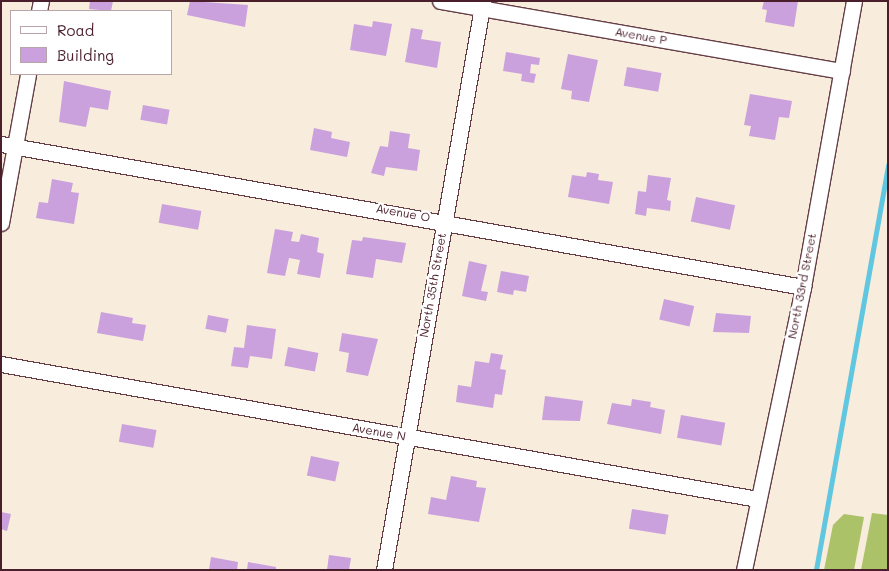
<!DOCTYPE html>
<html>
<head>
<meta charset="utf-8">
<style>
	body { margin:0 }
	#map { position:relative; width:889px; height:571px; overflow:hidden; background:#f8ecdc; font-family:Mali,sans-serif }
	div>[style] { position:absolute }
	.green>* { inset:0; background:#abc268 }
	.stream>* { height:4.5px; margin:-2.25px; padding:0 2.25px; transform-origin:2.25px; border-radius:2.25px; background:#61c6df }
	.building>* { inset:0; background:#caa1dd; transform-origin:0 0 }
	.roads { filter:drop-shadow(1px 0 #643e46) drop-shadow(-1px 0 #643e46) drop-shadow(0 1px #643e46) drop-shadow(0 -1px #643e46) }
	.minor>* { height:15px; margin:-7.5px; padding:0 7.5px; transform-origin:7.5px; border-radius:7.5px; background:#fff }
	span { translate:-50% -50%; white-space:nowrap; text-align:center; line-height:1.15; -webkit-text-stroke:5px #fff; paint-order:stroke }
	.street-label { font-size:12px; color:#4a1f2b }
	.frame { position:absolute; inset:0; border:2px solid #4a1f2b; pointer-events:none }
	.legend { position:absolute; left:10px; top:10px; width:162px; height:65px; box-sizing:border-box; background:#fff; border:1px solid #b7a5aa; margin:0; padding:6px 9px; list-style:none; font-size:15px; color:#4a1f2b }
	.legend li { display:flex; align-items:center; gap:10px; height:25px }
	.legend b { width:25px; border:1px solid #b7a5aa }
</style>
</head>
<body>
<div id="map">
	<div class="green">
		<div style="clip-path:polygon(872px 513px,888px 515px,888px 570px,861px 570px)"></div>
		<div style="clip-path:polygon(844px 514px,864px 517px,854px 570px,824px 570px,833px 525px)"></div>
	</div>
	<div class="stream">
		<div style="left:816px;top:570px;width:411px;rotate:-79.9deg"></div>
	</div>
	<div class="building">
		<div style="clip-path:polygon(90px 1px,113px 1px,111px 11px,89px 9px)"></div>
		<div style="clip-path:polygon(190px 1px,248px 5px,245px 27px,187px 15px)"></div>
		<div style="clip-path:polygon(764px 1px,798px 1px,794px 27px,765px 22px,767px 10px,762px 9px)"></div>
		<div style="clip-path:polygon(373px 21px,392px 24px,386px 56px,350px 50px,354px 24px,372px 27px)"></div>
		<div style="clip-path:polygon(411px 28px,423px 30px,421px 39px,441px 42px,437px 68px,405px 62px)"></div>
		<div style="clip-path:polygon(506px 52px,540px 58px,539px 65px,531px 64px,530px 73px,536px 74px,534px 83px,521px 81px,522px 74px,503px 71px)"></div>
		<div style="clip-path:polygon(568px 54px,598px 60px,589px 102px,571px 99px,572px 91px,561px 89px)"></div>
		<div style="left:627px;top:67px;width:35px;height:19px;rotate:10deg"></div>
		<div style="clip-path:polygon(64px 81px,111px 91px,108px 110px,90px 107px,86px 127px,59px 122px)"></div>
		<div style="clip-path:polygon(750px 94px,792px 101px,789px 118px,779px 117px,775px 140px,749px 136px,751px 126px,744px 125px)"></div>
		<div style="left:143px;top:105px;width:27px;height:15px;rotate:10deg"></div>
		<div style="clip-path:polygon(314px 128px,332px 132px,331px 138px,350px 142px,347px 157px,310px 150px)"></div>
		<div style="clip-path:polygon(390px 131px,410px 134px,408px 148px,420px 150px,417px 171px,386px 167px,384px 176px,371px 173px,380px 146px,388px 147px)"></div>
		<div style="clip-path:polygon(587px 172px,599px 174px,598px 180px,613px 182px,609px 204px,568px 197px,572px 175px,586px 177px)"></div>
		<div style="clip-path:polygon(648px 175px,671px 178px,667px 200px,671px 201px,670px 211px,647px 208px,646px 216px,635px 214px,638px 191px,646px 192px)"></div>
		<div style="clip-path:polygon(52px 179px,73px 183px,71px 192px,79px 193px,74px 224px,36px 218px,39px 202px,48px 203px)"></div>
		<div style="left:696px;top:197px;width:40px;height:25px;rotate:12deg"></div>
		<div style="left:162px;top:204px;width:40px;height:19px;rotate:10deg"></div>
		<div style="clip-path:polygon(275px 229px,293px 232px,291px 241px,299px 242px,301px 234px,319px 238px,317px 252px,324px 254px,320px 278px,297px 274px,300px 260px,289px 258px,285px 276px,267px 273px)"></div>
		<div style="clip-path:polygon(363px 237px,406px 243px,402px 263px,376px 259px,373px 278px,346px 274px,352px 240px,362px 241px)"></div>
		<div style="clip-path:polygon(469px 261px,487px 265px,481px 291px,488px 292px,486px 301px,462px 296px)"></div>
		<div style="clip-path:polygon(501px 271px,529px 276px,526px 292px,514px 290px,513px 295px,497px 292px)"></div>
		<div style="left:664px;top:299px;width:31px;height:21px;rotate:13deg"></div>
		<div style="clip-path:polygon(101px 312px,133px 318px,132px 323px,146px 325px,143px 341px,97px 333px)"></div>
		<div style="clip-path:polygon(716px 313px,751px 316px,749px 333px,713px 332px)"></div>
		<div style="left:208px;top:315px;width:21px;height:14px;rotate:11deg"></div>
		<div style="clip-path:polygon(247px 325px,276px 329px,272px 359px,250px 356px,248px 368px,231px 366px,234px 347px,244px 348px)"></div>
		<div style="clip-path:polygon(342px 333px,378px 339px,368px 376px,346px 372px,349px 353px,339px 351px)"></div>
		<div style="left:288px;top:347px;width:31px;height:19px;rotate:11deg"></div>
		<div style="clip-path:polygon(491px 353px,503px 355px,500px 369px,506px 370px,502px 395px,495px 394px,493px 408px,456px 402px,458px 385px,471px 387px,475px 361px,489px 363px)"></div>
		<div style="clip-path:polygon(545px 396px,583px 401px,580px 421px,542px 420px)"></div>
		<div style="clip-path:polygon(632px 399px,651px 402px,650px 407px,665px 410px,661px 434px,607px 424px,612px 403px,631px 406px)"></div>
		<div style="left:681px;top:415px;width:45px;height:23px;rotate:10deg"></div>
		<div style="left:122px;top:424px;width:35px;height:18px;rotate:10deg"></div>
		<div style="left:311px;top:456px;width:29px;height:20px;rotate:12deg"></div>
		<div style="clip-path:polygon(451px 476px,477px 481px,476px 487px,486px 488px,479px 522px,428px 514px,431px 497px,446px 500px)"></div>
		<div style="left:632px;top:509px;width:37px;height:20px;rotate:9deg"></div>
		<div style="clip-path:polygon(1px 512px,11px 514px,7px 531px,1px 529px)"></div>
		<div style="clip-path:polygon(329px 555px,351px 558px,349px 570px,327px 570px)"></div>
		<div style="clip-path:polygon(211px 557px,238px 562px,237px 570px,209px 570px)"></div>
		<div style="clip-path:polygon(248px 562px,276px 567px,276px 570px,247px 570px)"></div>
	</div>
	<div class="roads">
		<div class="minor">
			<div style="left:440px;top:1px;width:408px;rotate:9.9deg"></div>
			<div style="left:39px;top:11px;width:10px;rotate:-79deg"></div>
			<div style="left:1px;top:144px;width:815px;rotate:10.11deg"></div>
			<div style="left:1px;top:223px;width:151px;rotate:-79.7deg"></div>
			<div style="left:1px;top:364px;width:768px;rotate:10.12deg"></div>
			<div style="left:384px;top:570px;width:578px;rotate:-80.13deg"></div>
			<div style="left:744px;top:570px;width:289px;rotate:-78.2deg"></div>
			<div style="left:803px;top:287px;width:291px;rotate:-79.9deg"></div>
		</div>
	</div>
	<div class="street-label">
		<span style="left:641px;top:36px;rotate:10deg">Avenue P</span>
		<span style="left:403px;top:213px;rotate:10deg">Avenue O</span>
		<span style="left:433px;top:285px;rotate:-80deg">North 35th Street</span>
		<span style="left:802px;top:286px;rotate:-79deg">North 33rd Street</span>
		<span style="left:379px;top:432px;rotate:10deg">Avenue N</span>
	</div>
	<div class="frame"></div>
	<ul class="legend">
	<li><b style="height:6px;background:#fff"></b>Road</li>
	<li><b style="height:14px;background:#caa1dd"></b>Building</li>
	</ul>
</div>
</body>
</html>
